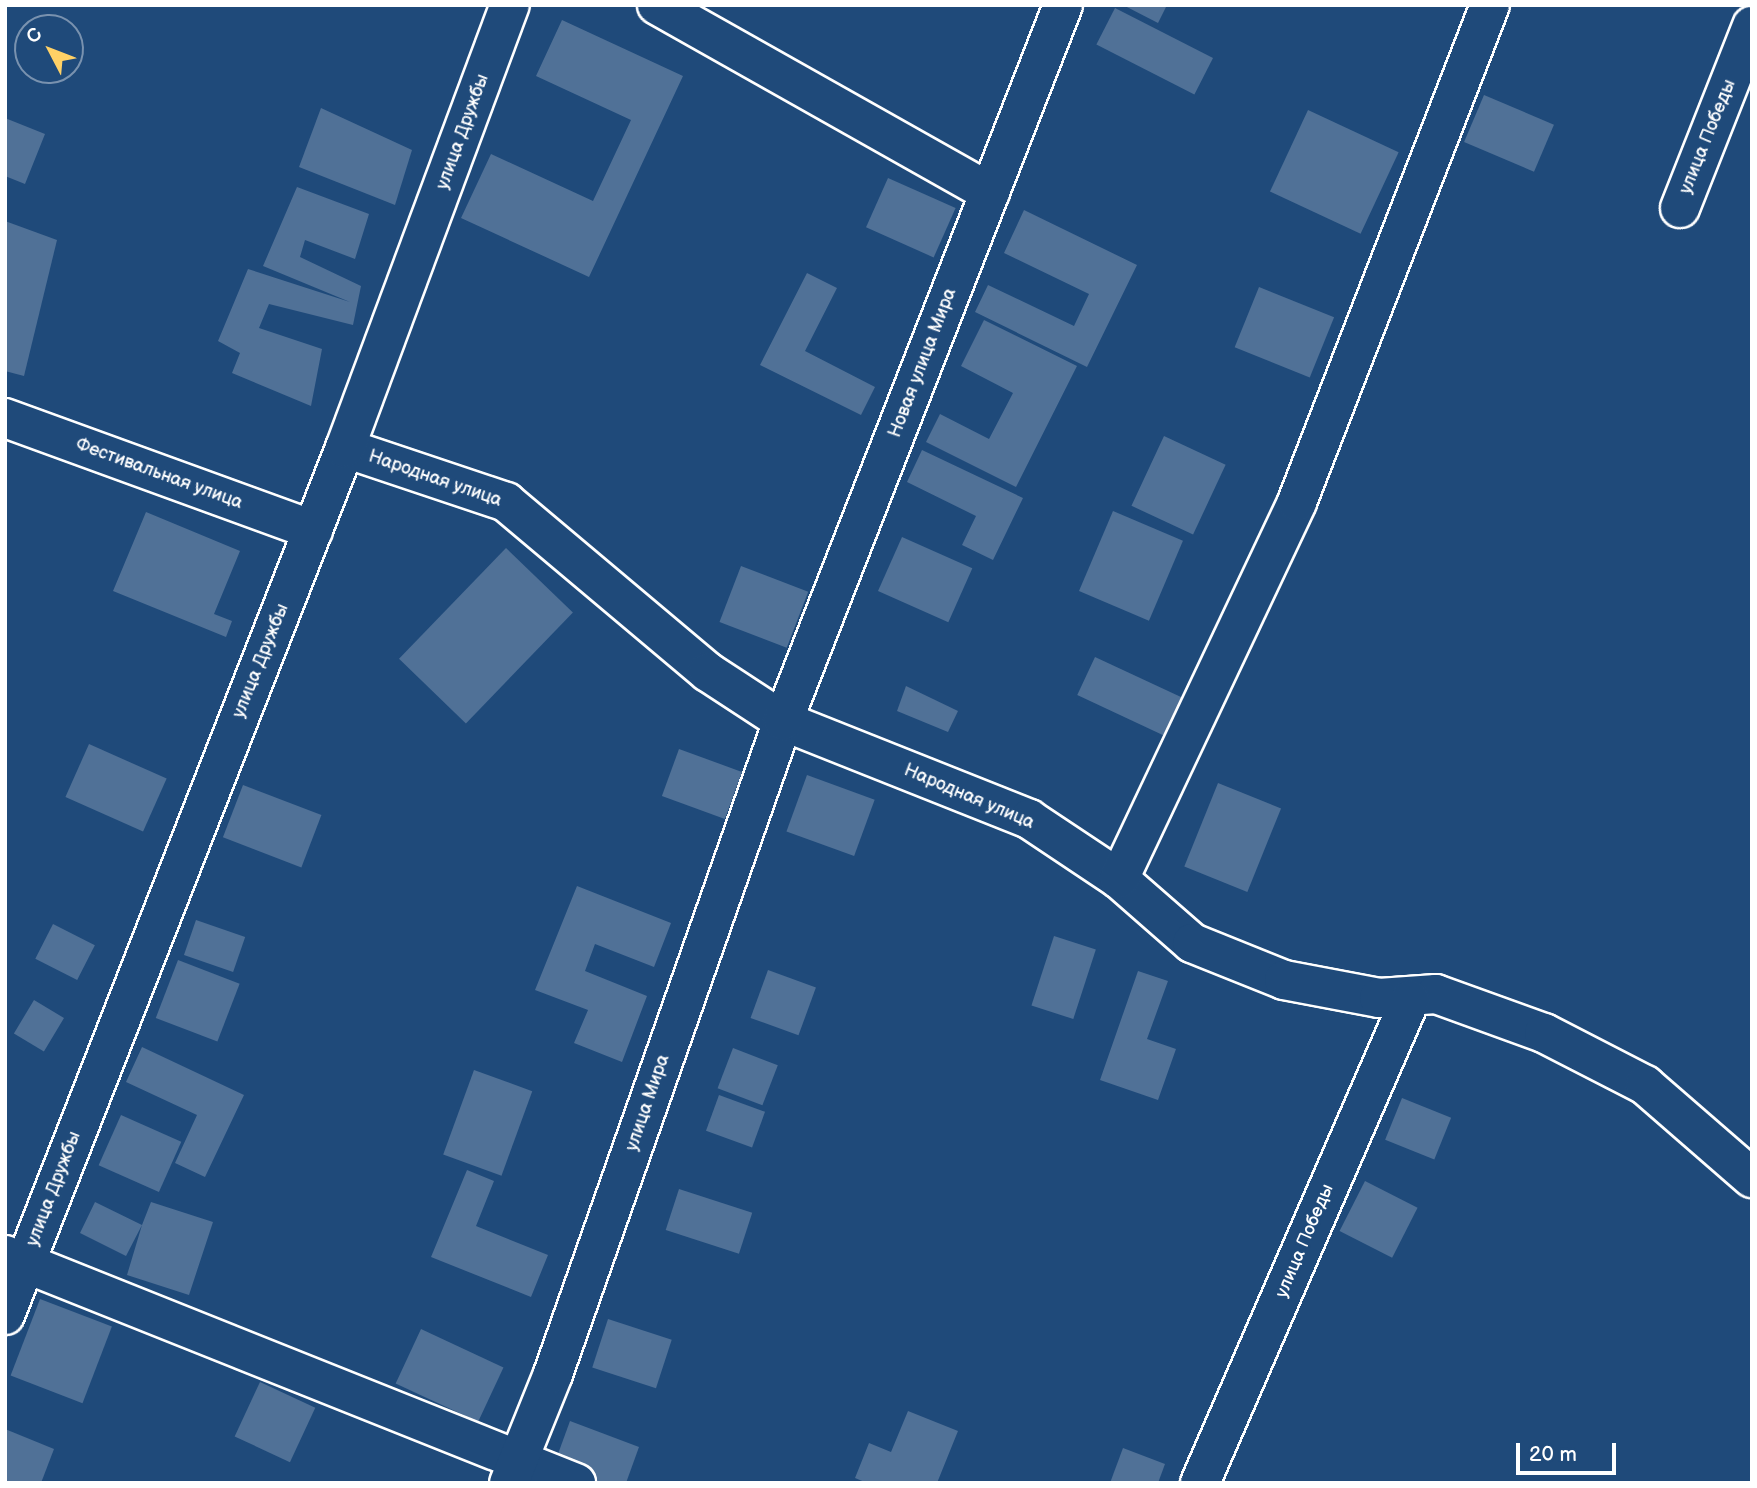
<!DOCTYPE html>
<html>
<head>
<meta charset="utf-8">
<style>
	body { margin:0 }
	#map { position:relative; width:1757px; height:1488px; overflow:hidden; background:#1f4a7a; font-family:"Balsamiq Sans",sans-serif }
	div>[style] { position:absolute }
	.building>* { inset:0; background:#507197; transform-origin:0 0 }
	.roads { filter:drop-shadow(2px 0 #fff) drop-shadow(-2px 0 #fff) drop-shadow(0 2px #fff) drop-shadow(0 -2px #fff) }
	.minor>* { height:38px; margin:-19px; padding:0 19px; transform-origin:19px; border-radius:19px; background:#1f4a7a }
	span { translate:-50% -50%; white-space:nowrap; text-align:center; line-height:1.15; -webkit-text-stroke:5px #1f4a7a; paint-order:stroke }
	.street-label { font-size:18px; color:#fff }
	.frame { position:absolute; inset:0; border:7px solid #fff; pointer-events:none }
	.north { position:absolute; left:14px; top:14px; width:70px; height:70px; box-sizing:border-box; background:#1f4a7a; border:2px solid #7992af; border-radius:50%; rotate:312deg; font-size:19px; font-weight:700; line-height:28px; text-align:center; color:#fff }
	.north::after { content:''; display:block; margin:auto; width:24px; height:32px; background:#ffd166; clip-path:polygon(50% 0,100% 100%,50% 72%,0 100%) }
	.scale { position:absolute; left:1516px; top:1443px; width:100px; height:32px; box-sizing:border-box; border:4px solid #fff; border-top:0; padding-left:9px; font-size:21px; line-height:24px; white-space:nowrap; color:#fff; -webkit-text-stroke:5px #1f4a7a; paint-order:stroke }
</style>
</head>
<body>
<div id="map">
	<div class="building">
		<div style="clip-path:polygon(1123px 5px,1167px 5px,1158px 23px)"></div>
		<div style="left:1115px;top:8px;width:110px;height:41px;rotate:27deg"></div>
		<div style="clip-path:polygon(562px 20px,683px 76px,589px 277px,461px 218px,491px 154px,593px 201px,631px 120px,536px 76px)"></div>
		<div style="left:1484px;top:95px;width:76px;height:51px;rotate:23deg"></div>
		<div style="clip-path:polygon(321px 108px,412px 150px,395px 205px,299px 167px)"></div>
		<div style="left:1308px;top:110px;width:100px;height:90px;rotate:25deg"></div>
		<div style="clip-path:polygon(5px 118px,45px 134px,25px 184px,5px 176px)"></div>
		<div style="left:888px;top:178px;width:74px;height:54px;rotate:24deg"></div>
		<div style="clip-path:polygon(297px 187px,369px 214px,355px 259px,305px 240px,300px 257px,361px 286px,353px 325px,269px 304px,259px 328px,322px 349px,311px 406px,232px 373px,240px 353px,218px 341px,248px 269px,350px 302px,263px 266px)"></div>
		<div style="clip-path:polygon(1024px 210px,1137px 265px,1087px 367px,975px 312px,988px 285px,1074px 326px,1089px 294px,1004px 253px)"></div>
		<div style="clip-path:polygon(5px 221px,57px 240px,24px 376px,5px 371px)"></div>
		<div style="clip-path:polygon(807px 273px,837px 288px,805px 351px,875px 387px,861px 415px,760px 365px)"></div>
		<div style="left:1259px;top:287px;width:81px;height:65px;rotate:22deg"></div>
		<div style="clip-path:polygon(984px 320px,1077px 366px,1016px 487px,926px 442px,940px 414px,989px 439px,1013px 393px,961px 366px)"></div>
		<div style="left:1164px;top:436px;width:68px;height:77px;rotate:25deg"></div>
		<div style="clip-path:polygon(922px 450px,1023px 498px,993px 560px,962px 545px,976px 516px,907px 482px)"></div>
		<div style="left:1113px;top:511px;width:76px;height:87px;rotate:23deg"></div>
		<div style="clip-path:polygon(146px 512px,240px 551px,214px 614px,232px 621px,226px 637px,113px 591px)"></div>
		<div style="left:902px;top:537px;width:77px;height:59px;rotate:24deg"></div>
		<div style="left:506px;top:548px;width:93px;height:154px;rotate:44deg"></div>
		<div style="left:741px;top:566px;width:72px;height:60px;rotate:21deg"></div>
		<div style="left:1095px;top:657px;width:99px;height:42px;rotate:25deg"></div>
		<div style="clip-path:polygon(906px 686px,958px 711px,948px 732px,897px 711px)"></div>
		<div style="left:89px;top:744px;width:85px;height:58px;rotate:24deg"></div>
		<div style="left:679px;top:749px;width:67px;height:50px;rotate:20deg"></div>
		<div style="left:807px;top:775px;width:72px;height:60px;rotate:20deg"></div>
		<div style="left:1218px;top:783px;width:68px;height:90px;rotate:22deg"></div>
		<div style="left:243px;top:785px;width:84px;height:56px;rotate:21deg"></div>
		<div style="clip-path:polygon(577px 886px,671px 923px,654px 967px,595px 944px,585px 971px,647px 996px,622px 1062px,574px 1043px,588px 1010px,535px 990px)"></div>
		<div style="left:196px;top:920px;width:52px;height:37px;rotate:19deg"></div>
		<div style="left:53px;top:924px;width:47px;height:39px;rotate:27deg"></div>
		<div style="left:1054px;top:936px;width:44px;height:73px;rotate:18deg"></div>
		<div style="left:178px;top:960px;width:66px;height:62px;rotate:21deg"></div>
		<div style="left:768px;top:970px;width:51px;height:51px;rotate:20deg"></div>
		<div style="clip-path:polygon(1138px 971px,1168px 981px,1147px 1039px,1176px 1049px,1158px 1100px,1100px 1080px)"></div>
		<div style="left:34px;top:1000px;width:35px;height:39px;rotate:31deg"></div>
		<div style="clip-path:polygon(142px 1047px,244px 1095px,205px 1177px,175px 1163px,197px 1115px,126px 1082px)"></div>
		<div style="left:733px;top:1048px;width:48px;height:43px;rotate:21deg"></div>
		<div style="left:474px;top:1070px;width:62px;height:90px;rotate:20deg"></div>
		<div style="left:719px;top:1095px;width:49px;height:38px;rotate:20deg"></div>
		<div style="left:1402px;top:1098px;width:53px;height:45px;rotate:22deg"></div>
		<div style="left:121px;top:1115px;width:66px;height:55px;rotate:24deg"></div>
		<div style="clip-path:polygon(467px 1170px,494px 1181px,476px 1226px,548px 1255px,531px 1297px,431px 1257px)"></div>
		<div style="left:1365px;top:1181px;width:59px;height:56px;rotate:27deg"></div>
		<div style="left:679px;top:1189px;width:77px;height:43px;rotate:18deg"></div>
		<div style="clip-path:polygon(95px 1202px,142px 1225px,151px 1202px,213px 1222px,189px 1295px,127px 1275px,142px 1225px,126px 1256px,80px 1233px)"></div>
		<div style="left:40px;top:1299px;width:77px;height:82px;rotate:21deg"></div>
		<div style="left:608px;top:1319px;width:67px;height:51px;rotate:18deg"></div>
		<div style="left:421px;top:1329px;width:91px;height:60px;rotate:25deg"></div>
		<div style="left:260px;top:1382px;width:61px;height:60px;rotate:25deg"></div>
		<div style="clip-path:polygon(908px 1411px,958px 1431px,937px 1483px,867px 1483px,855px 1478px,869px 1443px,891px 1452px)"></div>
		<div style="clip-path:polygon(570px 1421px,639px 1447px,626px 1483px,601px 1483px,554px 1465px)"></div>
		<div style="clip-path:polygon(5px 1429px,54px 1449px,41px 1483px,5px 1483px)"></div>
		<div style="clip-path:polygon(1123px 1448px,1165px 1464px,1158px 1483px,1110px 1483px)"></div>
	</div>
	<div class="roads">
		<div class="minor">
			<div style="left:657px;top:5px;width:382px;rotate:29.4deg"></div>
			<div style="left:1680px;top:208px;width:196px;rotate:-68.4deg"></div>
			<div style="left:5px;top:418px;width:328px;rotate:20deg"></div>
			<div style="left:345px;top:448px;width:170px;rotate:18.5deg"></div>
			<div style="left:506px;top:502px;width:264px;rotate:40.1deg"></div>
			<div style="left:708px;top:672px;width:90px;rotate:33.2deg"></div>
			<div style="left:783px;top:721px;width:265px;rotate:21.7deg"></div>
			<div style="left:1029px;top:819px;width:108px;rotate:33.7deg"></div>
			<div style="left:1119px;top:879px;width:97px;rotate:41.2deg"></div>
			<div style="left:1192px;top:943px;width:99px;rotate:21.9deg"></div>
			<div style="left:1284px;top:980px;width:97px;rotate:10.7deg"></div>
			<div style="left:1379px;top:998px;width:57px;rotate:-4deg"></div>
			<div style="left:1436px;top:994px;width:115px;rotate:19.9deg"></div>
			<div style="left:1544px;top:1033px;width:114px;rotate:27.2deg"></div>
			<div style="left:1645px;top:1085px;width:142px;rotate:41deg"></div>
			<div style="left:1119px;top:879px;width:417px;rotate:-64.7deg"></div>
			<div style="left:1297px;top:502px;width:533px;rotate:-68.78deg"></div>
			<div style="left:5px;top:1255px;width:615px;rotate:21.77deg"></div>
			<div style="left:5px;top:1315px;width:931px;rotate:-68.59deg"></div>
			<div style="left:345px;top:448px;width:473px;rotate:-69.6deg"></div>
			<div style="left:509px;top:1483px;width:118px;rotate:-68deg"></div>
			<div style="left:553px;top:1374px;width:692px;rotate:-70.6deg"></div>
			<div style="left:783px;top:721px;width:769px;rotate:-68.64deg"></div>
			<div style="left:1200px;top:1483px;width:527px;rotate:-66.5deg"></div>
		</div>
	</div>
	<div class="street-label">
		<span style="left:463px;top:132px;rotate:-70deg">улица Дружбы</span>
		<span style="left:1708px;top:137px;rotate:-68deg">улица Победы</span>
		<span style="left:923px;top:363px;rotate:-69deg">Новая улица Мира</span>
		<span style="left:159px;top:474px;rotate:20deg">Фестивальная улица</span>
		<span style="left:435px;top:479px;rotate:19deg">Народная улица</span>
		<span style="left:261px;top:661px;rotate:-68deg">улица Дружбы</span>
		<span style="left:969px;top:797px;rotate:23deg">Народная улица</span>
		<span style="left:648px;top:1103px;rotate:-71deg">улица Мира</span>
		<span style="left:54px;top:1189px;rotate:-69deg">улица Дружбы</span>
		<span style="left:1305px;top:1241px;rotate:-67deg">улица Победы</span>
	</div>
	<div class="frame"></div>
	<div class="north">С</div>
	<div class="scale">20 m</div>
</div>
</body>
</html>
